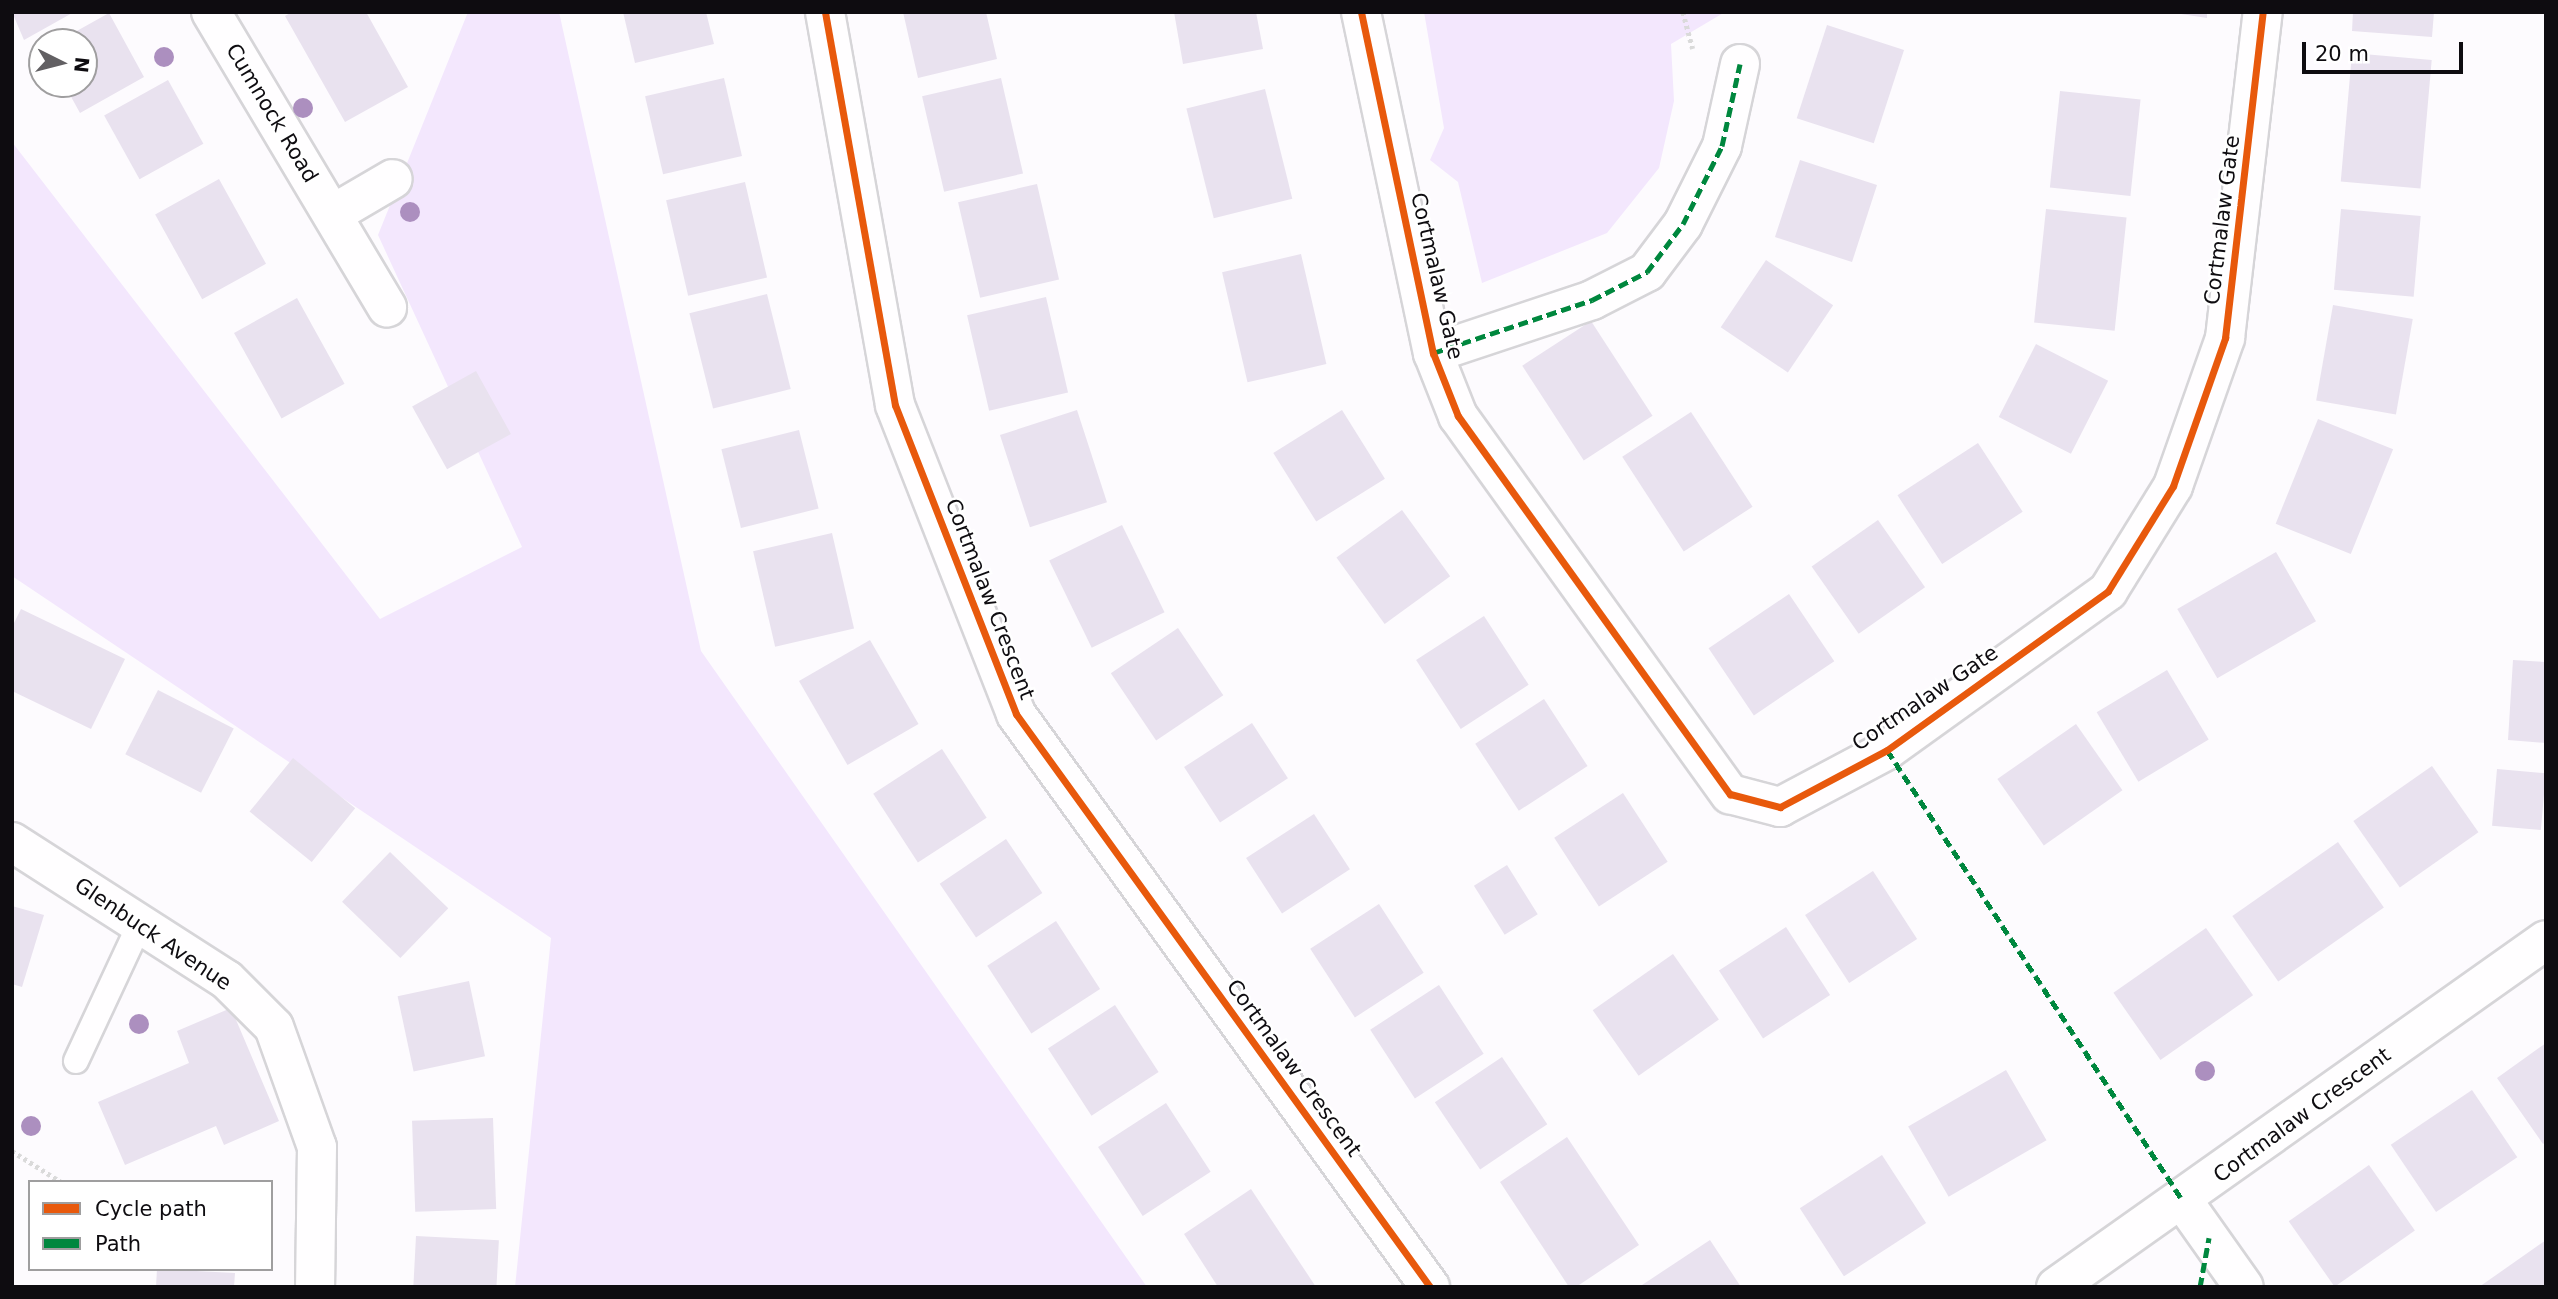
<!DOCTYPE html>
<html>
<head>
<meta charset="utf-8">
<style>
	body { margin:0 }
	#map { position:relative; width:2558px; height:1299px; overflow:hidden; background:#fdfbfe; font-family:"DejaVu Sans",sans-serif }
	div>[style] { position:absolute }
	.green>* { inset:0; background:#f3e7fd }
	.building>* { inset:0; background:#e9e2ef; transform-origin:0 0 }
	.path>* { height:4.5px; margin-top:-2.25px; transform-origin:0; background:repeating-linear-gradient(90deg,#dadada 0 3.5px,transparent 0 7px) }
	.roads { filter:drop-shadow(2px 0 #d6d5d8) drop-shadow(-2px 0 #d6d5d8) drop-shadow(0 2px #d6d5d8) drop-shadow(0 -2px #d6d5d8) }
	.service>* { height:24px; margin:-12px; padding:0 12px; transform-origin:12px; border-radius:12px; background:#fffeff }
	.minor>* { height:38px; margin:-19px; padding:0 19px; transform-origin:19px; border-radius:19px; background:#fffeff }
	.quiet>* { height:5px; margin-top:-2.5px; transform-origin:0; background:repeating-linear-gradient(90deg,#00873e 0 10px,transparent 0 15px) }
	.cycleway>* { height:7px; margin:-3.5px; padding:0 3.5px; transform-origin:3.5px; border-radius:3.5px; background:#e8590c }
	.trees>* { width:20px; height:20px; margin:-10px; border-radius:50%; background:#ac8fbf }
	span { translate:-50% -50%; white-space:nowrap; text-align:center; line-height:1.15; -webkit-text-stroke:5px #fff; paint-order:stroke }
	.street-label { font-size:21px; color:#0e0c10 }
	.frame { position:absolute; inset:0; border:14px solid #0e0c10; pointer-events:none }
	.legend { position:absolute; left:28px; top:1180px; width:245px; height:91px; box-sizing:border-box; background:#fff; border:2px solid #9f9e9f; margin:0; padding:9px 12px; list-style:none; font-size:21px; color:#0e0c10 }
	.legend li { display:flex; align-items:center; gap:14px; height:35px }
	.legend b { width:35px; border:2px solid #9f9e9f }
	.north { position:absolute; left:28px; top:28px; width:70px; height:70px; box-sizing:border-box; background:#fff; border:2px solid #9f9e9f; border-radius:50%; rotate:96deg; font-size:19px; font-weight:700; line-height:28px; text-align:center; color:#0e0c10 }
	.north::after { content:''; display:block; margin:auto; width:24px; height:32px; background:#626063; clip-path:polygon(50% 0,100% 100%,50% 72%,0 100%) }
	.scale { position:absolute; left:2302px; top:42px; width:161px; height:32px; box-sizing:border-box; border:4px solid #0e0c10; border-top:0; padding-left:9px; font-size:21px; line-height:24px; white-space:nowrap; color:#0e0c10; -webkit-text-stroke:5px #fff; paint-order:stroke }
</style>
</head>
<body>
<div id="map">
	<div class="green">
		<div style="clip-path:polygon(468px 12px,559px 12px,701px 651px,1147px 1287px,515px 1287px,551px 938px,12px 576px,12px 142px,380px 619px,522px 547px,378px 235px)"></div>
		<div style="clip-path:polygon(1424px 12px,1725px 12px,1671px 44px,1674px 101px,1659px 168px,1607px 233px,1482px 283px,1458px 182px,1430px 160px,1444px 128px)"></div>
	</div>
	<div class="building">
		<div style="clip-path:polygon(12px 12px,74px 12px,24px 40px)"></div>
		<div style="clip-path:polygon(292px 12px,366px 12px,408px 87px,345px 122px,285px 16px)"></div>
		<div style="clip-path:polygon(623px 12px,706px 12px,714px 44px,635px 63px)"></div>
		<div style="clip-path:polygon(903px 12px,986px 12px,997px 59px,918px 78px)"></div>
		<div style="clip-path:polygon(1174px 12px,1256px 12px,1263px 49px,1183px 64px)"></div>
		<div style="clip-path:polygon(2168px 12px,2207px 12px,2207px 18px)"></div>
		<div style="clip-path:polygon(2353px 12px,2434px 12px,2432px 37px,2352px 31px)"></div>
		<div style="clip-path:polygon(109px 13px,144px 77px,80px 113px,64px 84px,84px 84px,84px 42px,57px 42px)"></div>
		<div style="left:1827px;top:25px;width:81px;height:98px;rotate:18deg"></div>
		<div style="left:2352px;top:53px;width:80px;height:129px;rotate:5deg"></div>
		<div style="left:724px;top:78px;width:80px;height:81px;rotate:77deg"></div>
		<div style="left:1001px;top:78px;width:98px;height:81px;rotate:77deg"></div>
		<div style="left:168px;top:80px;width:73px;height:73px;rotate:61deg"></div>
		<div style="left:1265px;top:89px;width:113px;height:81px;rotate:76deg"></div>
		<div style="left:2060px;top:91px;width:81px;height:97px;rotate:6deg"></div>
		<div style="left:1800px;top:160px;width:81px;height:81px;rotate:18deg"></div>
		<div style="left:219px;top:179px;width:97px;height:73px;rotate:61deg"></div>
		<div style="left:745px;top:182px;width:98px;height:81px;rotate:77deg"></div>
		<div style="left:1037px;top:184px;width:98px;height:81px;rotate:77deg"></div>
		<div style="left:2046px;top:209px;width:81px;height:114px;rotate:6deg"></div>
		<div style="left:2341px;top:209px;width:80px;height:81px;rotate:5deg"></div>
		<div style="left:1301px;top:254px;width:113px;height:81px;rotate:77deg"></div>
		<div style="left:1766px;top:260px;width:81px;height:81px;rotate:34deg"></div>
		<div style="left:767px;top:294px;width:98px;height:80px;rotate:76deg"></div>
		<div style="left:1046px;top:297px;width:98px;height:81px;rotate:77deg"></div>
		<div style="left:297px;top:298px;width:98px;height:72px;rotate:61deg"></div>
		<div style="left:2333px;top:305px;width:81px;height:97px;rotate:10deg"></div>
		<div style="left:1591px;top:321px;width:113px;height:82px;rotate:57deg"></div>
		<div style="left:2036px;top:344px;width:81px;height:82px;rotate:27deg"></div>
		<div style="left:476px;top:371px;width:72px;height:73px;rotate:61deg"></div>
		<div style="left:1077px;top:410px;width:97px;height:81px;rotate:72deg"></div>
		<div style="left:1342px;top:410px;width:81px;height:81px;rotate:58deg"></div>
		<div style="left:1691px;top:412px;width:113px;height:82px;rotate:57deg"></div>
		<div style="left:2318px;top:419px;width:81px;height:113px;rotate:22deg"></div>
		<div style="left:799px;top:430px;width:81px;height:80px;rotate:76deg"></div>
		<div style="left:1978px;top:443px;width:82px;height:96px;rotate:57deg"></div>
		<div style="left:1402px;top:510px;width:82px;height:81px;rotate:54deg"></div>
		<div style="left:1878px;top:520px;width:82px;height:81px;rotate:55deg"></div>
		<div style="left:1122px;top:525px;width:97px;height:81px;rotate:64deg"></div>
		<div style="left:832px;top:533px;width:98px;height:81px;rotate:77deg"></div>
		<div style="left:2276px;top:552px;width:80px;height:114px;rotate:60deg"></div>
		<div style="left:1789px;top:594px;width:81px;height:97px;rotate:56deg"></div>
		<div style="clip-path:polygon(21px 609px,125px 659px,91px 729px,12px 691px,12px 627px)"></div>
		<div style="left:1484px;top:616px;width:82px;height:81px;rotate:57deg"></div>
		<div style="left:1178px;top:628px;width:81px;height:81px;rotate:56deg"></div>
		<div style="left:870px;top:640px;width:97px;height:82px;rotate:60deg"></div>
		<div style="clip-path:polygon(2513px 660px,2546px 662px,2546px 743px,2508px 740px)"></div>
		<div style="left:2167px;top:670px;width:81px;height:82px;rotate:59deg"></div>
		<div style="left:158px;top:690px;width:85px;height:72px;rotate:27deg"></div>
		<div style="left:1544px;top:699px;width:80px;height:82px;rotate:57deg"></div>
		<div style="left:1252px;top:723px;width:66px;height:81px;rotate:57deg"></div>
		<div style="left:2076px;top:724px;width:81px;height:96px;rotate:55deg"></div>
		<div style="left:942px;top:749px;width:82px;height:82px;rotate:57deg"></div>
		<div style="left:293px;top:758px;width:80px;height:69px;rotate:39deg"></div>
		<div style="left:2432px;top:766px;width:81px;height:96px;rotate:55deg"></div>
		<div style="left:2497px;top:769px;width:49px;height:57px;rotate:5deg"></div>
		<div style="left:1623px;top:793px;width:82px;height:82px;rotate:57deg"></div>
		<div style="left:1314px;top:814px;width:66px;height:81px;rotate:57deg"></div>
		<div style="left:1006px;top:839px;width:65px;height:80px;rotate:56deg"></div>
		<div style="left:2338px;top:842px;width:80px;height:129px;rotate:55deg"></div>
		<div style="left:390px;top:852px;width:81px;height:69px;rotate:44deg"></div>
		<div style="left:1507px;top:865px;width:58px;height:39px;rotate:58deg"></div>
		<div style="left:1873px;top:871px;width:81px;height:81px;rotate:57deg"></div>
		<div style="left:1379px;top:904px;width:82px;height:82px;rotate:57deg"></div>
		<div style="clip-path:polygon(12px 906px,44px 915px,22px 987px,12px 984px)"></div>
		<div style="left:1056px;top:921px;width:81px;height:82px;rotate:57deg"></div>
		<div style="left:1786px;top:927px;width:81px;height:80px;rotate:57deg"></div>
		<div style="left:2206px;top:928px;width:82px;height:113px;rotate:55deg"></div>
		<div style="left:1673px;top:954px;width:80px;height:98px;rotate:55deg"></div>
		<div style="left:469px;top:981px;width:77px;height:73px;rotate:78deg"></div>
		<div style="left:1439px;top:985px;width:82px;height:82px;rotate:57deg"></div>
		<div style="left:1115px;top:1005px;width:80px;height:80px;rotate:57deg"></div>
		<div style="clip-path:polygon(231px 1008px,279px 1121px,224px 1145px,216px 1126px,125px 1165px,98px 1102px,189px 1063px,177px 1031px)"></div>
		<div style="clip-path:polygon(2546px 1043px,2546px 1142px,2543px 1144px,2497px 1078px)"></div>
		<div style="left:1502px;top:1057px;width:81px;height:81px;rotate:56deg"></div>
		<div style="left:2006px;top:1070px;width:81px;height:113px;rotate:60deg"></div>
		<div style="left:2472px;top:1090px;width:81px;height:98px;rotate:56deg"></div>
		<div style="left:1166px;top:1103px;width:82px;height:81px;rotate:57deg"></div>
		<div style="left:493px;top:1118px;width:91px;height:81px;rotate:88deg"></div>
		<div style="clip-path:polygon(1567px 1137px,1639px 1245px,1576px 1287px,1569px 1287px,1500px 1182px)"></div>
		<div style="left:1882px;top:1155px;width:81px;height:98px;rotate:57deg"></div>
		<div style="left:2369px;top:1165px;width:80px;height:98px;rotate:55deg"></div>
		<div style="clip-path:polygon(1251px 1189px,1316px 1287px,1218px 1287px,1184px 1234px)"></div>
		<div style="left:416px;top:1236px;width:83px;height:51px;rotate:3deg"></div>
		<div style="clip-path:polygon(1710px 1240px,1741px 1287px,1644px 1287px,1642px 1285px)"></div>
		<div style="clip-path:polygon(2546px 1240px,2546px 1287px,2479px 1287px)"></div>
		<div style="clip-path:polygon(157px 1269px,235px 1273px,234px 1287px,156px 1287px)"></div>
	</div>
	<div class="path">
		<div style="left:1683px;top:12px;width:38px;rotate:75deg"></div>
		<div style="left:12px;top:1151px;width:58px;rotate:32.3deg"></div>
	</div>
	<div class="roads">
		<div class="service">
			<div style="left:76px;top:1061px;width:151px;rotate:-65deg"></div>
		</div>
		<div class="minor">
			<div style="left:211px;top:12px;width:344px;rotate:59.2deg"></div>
			<div style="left:825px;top:12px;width:399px;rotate:79.9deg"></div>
			<div style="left:895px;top:405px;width:332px;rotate:68.6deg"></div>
			<div style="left:1016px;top:714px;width:707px;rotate:54.15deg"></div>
			<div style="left:1361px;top:12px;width:349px;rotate:78.1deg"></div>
			<div style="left:1433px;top:353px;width:68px;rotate:68.4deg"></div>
			<div style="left:1458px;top:416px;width:466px;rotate:54.3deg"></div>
			<div style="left:1730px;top:794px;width:52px;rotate:14.6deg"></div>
			<div style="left:1780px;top:807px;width:121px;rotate:-28deg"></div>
			<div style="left:1887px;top:750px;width:272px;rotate:-35.7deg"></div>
			<div style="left:2108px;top:591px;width:123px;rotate:-58.2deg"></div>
			<div style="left:2173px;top:486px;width:157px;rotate:-70.6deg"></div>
			<div style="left:2225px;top:338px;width:328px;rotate:-83.4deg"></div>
			<div style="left:333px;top:214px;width:69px;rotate:-30.3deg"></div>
			<div style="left:1433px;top:353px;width:168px;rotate:-18.4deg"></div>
			<div style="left:1592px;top:300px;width:62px;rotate:-27deg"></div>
			<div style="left:1647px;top:272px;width:60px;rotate:-53.1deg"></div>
			<div style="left:1683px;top:224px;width:87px;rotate:-63.4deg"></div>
			<div style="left:1722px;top:146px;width:84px;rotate:-77.6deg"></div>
			<div style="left:12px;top:842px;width:255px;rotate:32.7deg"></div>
			<div style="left:227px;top:980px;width:66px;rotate:45deg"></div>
			<div style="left:274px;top:1027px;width:127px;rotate:70.3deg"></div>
			<div style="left:317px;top:1147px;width:140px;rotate:90.8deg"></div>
			<div style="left:2183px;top:1201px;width:105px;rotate:54.7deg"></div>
			<div style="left:2056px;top:1287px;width:600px;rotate:-35.3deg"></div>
		</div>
	</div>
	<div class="quiet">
		<div style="left:1433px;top:353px;width:168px;rotate:-18.4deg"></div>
		<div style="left:1592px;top:300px;width:62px;rotate:-27deg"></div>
		<div style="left:1647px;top:272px;width:60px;rotate:-53.1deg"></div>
		<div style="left:1683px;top:224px;width:87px;rotate:-63.4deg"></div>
		<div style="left:1722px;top:146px;width:84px;rotate:-77.6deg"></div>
		<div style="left:1887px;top:750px;width:539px;rotate:56.72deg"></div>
		<div style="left:2200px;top:1287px;width:50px;rotate:-79.6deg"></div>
	</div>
	<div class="cycleway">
		<div style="left:825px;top:12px;width:399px;rotate:79.9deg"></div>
		<div style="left:895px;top:405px;width:332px;rotate:68.6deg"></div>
		<div style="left:1016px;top:714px;width:707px;rotate:54.15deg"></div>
		<div style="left:1361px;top:12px;width:349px;rotate:78.1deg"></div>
		<div style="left:1433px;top:353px;width:68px;rotate:68.4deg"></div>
		<div style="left:1458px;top:416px;width:466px;rotate:54.3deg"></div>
		<div style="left:1730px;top:794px;width:52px;rotate:14.6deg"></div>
		<div style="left:1780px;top:807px;width:121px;rotate:-28deg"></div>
		<div style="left:1887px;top:750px;width:272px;rotate:-35.7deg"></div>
		<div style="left:2108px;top:591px;width:123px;rotate:-58.2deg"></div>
		<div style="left:2173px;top:486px;width:157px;rotate:-70.6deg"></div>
		<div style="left:2225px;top:338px;width:328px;rotate:-83.4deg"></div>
	</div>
	<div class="trees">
		<div style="left:164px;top:57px"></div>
		<div style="left:303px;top:108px"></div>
		<div style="left:410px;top:212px"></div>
		<div style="left:139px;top:1024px"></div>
		<div style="left:2205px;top:1071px"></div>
		<div style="left:31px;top:1126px"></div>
	</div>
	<div class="street-label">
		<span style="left:272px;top:113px;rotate:59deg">Cumnock Road</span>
		<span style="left:2222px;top:220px;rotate:-83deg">Cortmalaw Gate</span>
		<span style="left:1437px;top:276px;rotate:77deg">Cortmalaw Gate</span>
		<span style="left:990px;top:599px;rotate:69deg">Cortmalaw Crescent</span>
		<span style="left:1925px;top:698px;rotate:-34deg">Cortmalaw Gate</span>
		<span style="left:153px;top:934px;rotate:34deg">Glenbuck Avenue</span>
		<span style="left:1294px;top:1068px;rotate:54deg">Cortmalaw Crescent</span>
		<span style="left:2302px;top:1115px;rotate:-36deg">Cortmalaw Crescent</span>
	</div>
	<div class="frame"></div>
	<ul class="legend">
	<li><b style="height:9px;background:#e8590c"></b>Cycle path</li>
	<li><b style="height:9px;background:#00873e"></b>Path</li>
	</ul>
	<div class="north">N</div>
	<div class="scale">20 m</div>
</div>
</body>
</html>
